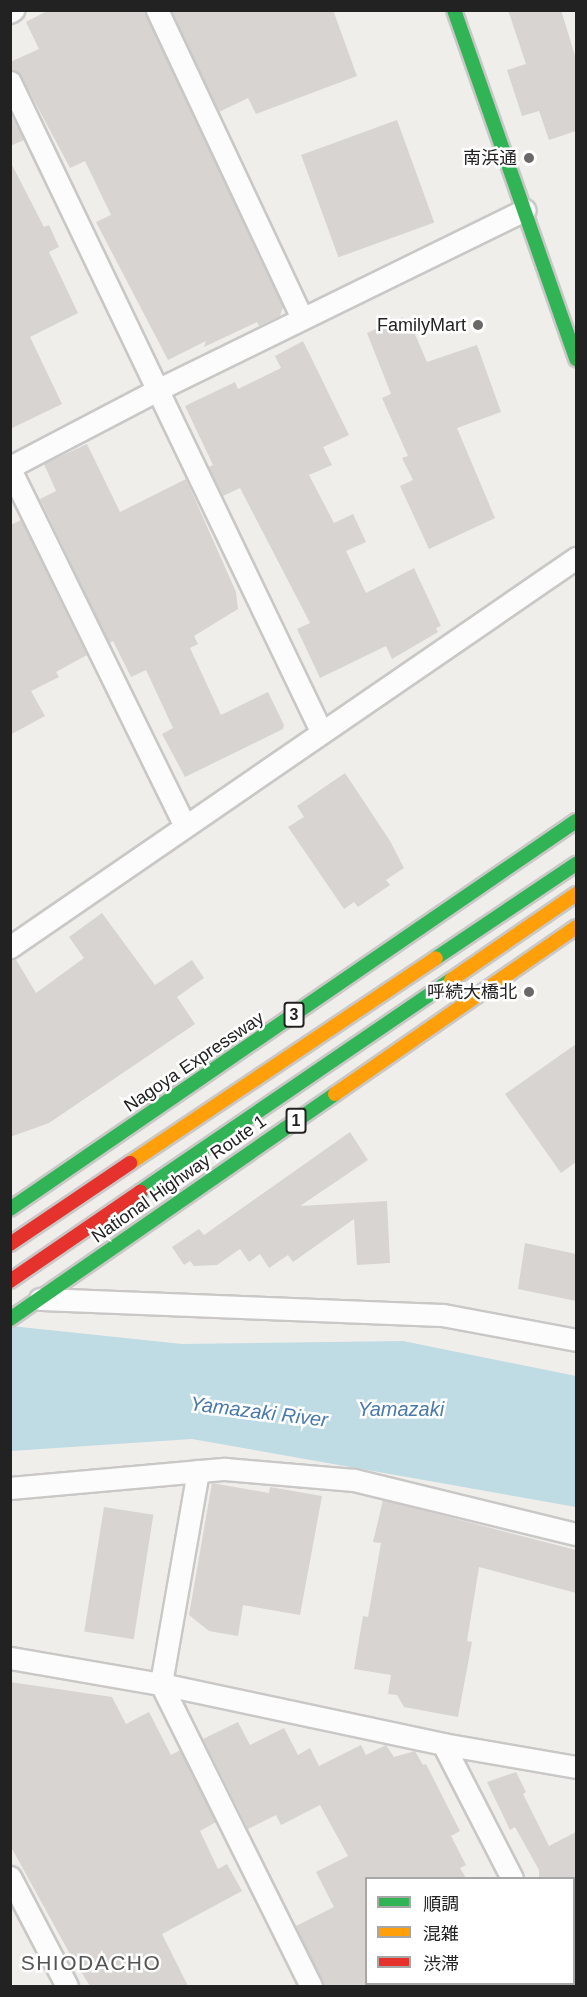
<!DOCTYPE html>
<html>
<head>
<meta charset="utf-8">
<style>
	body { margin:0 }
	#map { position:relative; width:587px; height:1997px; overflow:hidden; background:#f0eeeb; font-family:Arial,"Noto Sans JP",sans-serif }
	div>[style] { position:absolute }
	.water>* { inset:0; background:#bfdbe3 }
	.building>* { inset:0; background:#d7d4d2; transform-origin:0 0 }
	.roads { filter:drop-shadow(2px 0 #c9c8c7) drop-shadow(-2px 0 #c9c8c7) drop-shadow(0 2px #c9c8c7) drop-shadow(0 -2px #c9c8c7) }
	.street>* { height:21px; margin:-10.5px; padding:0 10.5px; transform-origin:10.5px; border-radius:10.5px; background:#fdfcfc }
	.fast>* { height:14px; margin:-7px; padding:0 7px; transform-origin:7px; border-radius:7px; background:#30b455 }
	.slow>* { height:14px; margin:-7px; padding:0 7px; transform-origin:7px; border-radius:7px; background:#ff9f0a }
	.jam>* { height:14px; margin:-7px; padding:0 7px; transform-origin:7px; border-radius:7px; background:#e5322d }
	.dots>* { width:16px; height:16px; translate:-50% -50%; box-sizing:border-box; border:3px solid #fff; border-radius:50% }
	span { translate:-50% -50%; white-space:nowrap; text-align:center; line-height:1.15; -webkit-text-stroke:5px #fff; paint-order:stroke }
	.shield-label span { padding:2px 4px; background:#fff; border:2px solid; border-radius:4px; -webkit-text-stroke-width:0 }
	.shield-label { font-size:16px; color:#222; font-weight:700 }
	.poi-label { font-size:18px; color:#222 }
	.right { translate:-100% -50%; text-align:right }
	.street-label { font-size:18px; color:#222 }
	.water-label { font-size:20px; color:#4a7aab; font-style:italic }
	.quarter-label { font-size:21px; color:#555; letter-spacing:1.5px }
	.frame { position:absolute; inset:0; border:12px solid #222; pointer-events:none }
	.legend { position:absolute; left:365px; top:1877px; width:210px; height:108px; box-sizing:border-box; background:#fff; border:2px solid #a7a7a7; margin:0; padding:8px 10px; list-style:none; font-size:18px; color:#222 }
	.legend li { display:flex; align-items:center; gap:12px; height:30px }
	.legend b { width:30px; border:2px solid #a7a7a7 }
</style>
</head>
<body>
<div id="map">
	<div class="water">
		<div style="clip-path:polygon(11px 1326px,182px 1344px,403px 1341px,576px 1376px,576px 1507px,192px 1439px,11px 1451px)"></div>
	</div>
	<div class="building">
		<div style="clip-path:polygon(49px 10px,144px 10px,283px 307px,280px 316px,259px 326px,257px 322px,204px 347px,206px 341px,168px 360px,96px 222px,111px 215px,85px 161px,70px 168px,21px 76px,10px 69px,10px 62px,39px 49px,26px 22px)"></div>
		<div style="clip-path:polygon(171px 10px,333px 10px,357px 76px,256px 114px,248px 98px,219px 112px)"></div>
		<div style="clip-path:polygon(508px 10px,561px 10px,576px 59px,576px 131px,549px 140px,539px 111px,522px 116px,507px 70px,526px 64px)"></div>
		<div style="clip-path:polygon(10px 113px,24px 140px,10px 146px)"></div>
		<div style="left:397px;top:120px;width:109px;height:102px;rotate:70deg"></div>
		<div style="clip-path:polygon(10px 161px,44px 227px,49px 225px,59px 247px,49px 252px,78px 313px,30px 337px,62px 404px,10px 429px)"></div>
		<div style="clip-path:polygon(403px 317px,407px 326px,411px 325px,427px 362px,477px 345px,501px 412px,457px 428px,495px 518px,429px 549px,400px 486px,413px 480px,402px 458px,408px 456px,382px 398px,391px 394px,367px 333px)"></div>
		<div style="clip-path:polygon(303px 341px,349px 435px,323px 447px,332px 465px,309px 475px,334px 523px,353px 514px,366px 542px,346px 551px,366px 593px,414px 568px,441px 626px,436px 628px,438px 632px,392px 659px,386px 646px,320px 678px,297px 629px,310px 623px,240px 488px,223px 496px,209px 467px,213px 465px,185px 406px,235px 382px,238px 389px,281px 368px,275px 356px)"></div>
		<div style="clip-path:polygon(87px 444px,120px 512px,186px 479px,236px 592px,238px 609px,194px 636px,198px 644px,190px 648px,221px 715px,268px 692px,284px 725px,283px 729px,185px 777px,162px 734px,173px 728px,146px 670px,131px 677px,113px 641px,109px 643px,40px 499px,56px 491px,44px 464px)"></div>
		<div style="clip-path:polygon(21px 520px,87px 655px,56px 672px,59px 677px,31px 691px,45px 716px,10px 735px,10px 525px)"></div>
		<div style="clip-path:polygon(345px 773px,390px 841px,404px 868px,386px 880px,390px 885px,358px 907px,354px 902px,344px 909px,288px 827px,304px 817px,297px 806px)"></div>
		<div style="clip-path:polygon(102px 913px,155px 985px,192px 960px,204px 978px,177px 997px,195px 1024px,49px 1123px,10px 1137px,10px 960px,15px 958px,36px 993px,84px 958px,69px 937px)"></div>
		<div style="clip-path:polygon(576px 1044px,576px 1162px,561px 1173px,505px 1094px)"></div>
		<div style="clip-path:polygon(350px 1132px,368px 1160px,300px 1206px,387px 1201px,390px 1263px,357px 1265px,354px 1219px,293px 1262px,288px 1255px,269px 1268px,260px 1254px,249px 1262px,240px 1249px,217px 1265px,194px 1266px,190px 1261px,184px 1265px,172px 1247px,199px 1229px,204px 1235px)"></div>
		<div style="clip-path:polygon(525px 1243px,576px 1254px,576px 1301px,518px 1289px)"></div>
		<div style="clip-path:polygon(212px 1483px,269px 1493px,270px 1487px,322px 1496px,300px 1615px,243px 1605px,238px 1636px,209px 1631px,189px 1615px)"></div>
		<div style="clip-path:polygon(383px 1500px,576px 1550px,576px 1593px,479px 1567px,467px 1641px,472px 1642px,458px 1717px,404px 1707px,397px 1695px,388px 1694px,391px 1675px,354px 1669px,363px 1616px,368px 1617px,381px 1543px,373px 1542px)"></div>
		<div style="left:104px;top:1507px;width:50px;height:126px;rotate:9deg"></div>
		<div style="clip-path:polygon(10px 1682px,112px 1697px,126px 1724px,149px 1712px,171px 1755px,180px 1750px,216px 1822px,200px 1831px,218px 1869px,227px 1864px,242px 1891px,162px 1934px,188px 1986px,90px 1986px,71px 1956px,10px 1845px)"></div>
		<div style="clip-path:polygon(238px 1722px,250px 1745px,284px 1728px,298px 1755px,310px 1748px,319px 1766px,361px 1745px,366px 1755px,386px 1745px,394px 1757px,415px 1751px,423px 1765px,426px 1764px,460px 1831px,451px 1836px,466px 1865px,460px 1868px,466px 1878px,366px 1878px,366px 1986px,324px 1986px,296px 1926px,334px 1907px,316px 1872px,348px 1856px,320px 1805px,281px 1825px,276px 1815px,248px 1829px,203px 1739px)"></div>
		<div style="clip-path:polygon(516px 1772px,526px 1792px,523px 1794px,549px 1846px,576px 1832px,576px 1878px,539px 1878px,539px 1870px,515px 1827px,510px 1830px,487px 1782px)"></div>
	</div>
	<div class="roads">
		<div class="street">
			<div style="left:157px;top:10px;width:340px;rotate:64.8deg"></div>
			<div style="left:10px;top:12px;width:4px;rotate:-34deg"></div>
			<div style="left:10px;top:82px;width:720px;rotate:64.4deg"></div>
			<div style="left:10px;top:467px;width:168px;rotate:-27.6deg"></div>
			<div style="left:159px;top:389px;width:407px;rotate:-26.1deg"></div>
			<div style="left:10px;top:469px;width:395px;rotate:63.9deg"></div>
			<div style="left:10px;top:947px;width:687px;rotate:-34.5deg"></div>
			<div style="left:40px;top:1299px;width:403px;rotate:2.3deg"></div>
			<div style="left:443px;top:1315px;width:135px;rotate:10.6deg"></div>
			<div style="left:198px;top:1471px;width:216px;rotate:99.9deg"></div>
			<div style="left:161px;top:1684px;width:337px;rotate:63.6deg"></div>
			<div style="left:10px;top:1488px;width:216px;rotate:-5.1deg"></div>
			<div style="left:225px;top:1469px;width:129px;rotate:4.9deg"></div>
			<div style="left:354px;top:1480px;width:228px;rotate:13.7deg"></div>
			<div style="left:10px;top:1658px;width:153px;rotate:9.8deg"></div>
			<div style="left:161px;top:1684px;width:288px;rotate:12deg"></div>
			<div style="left:443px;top:1744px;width:135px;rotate:9.8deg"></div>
			<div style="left:443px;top:1744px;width:151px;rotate:62.8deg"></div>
			<div style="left:10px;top:1877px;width:123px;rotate:62.4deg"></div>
			<div style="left:566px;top:1984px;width:3px;rotate:45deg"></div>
		</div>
		<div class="fast">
			<div style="left:454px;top:10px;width:370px;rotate:70.7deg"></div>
			<div style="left:436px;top:958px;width:169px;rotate:-33.9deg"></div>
			<div style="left:140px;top:1192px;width:376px;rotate:-34.3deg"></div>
			<div style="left:10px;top:1209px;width:686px;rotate:-34.43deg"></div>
			<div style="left:10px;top:1319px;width:395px;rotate:-34.7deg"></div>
		</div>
		<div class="slow">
			<div style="left:451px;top:980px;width:152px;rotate:-34.5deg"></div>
			<div style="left:335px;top:1094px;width:293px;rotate:-34.7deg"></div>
			<div style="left:130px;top:1163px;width:368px;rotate:-33.8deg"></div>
		</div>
		<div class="jam">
			<div style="left:10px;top:1244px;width:145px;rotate:-34deg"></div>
			<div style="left:10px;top:1281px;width:158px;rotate:-34.4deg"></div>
		</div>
	</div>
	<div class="dots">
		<div style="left:529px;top:158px;background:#6a6968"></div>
		<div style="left:478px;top:325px;background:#6a6968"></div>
		<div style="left:529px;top:992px;background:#6a6968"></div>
	</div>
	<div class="shield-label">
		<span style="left:294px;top:1015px">3</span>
		<span style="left:296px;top:1121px">1</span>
	</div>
	<div class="poi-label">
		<span class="right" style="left:517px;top:158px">南浜通</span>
		<span class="right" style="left:466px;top:325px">FamilyMart</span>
		<span class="right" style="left:517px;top:992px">呼続大橋北</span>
	</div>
	<div class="street-label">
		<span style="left:194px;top:1062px;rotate:-34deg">Nagoya Expressway</span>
		<span style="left:179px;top:1179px;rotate:-35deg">National Highway Route 1</span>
	</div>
	<div class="water-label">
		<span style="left:401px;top:1409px">Yamazaki</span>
		<span style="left:259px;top:1412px;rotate:7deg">Yamazaki River</span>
	</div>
	<div class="quarter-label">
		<span style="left:91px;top:1963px">SHIODACHO</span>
	</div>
	<div class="frame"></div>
	<ul class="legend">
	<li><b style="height:8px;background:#30b455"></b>順調</li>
	<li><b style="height:8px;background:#ff9f0a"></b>混雑</li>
	<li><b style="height:8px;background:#e5322d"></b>渋滞</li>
	</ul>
</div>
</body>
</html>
